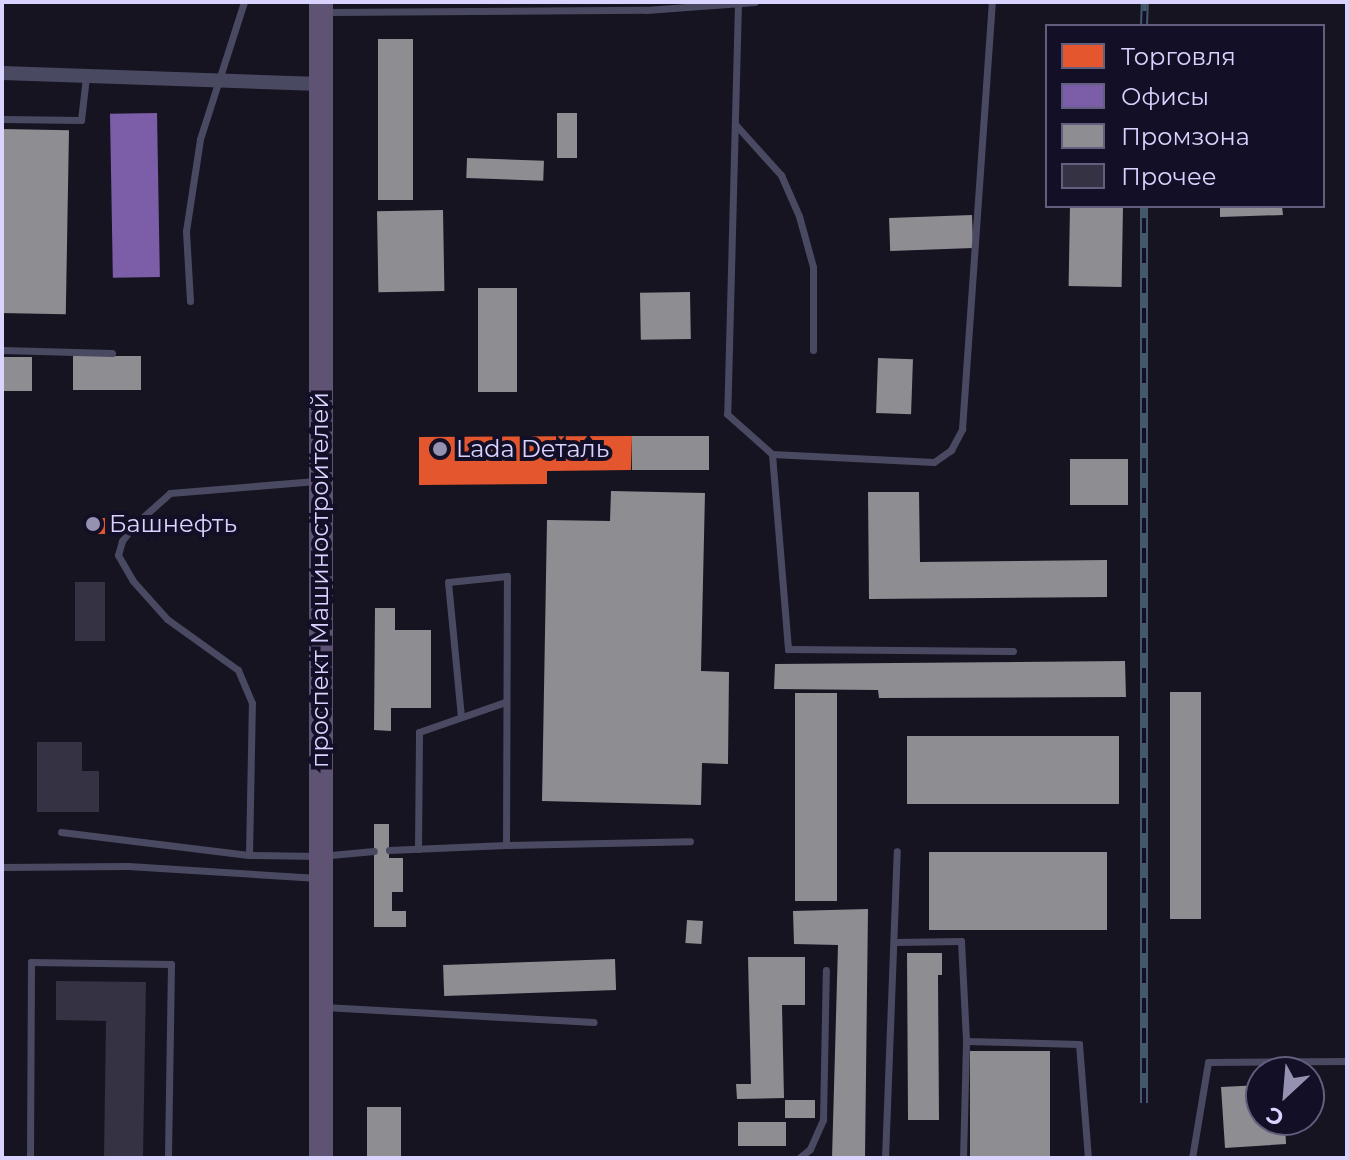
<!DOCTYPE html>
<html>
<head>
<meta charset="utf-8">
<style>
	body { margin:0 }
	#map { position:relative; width:1349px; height:1160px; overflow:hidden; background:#161421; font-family:Montserrat,sans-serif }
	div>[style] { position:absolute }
	.shops>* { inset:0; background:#e4572e; transform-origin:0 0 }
	.offices>* { inset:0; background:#7b5ea7; transform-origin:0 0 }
	.industry>* { inset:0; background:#8d8d92; transform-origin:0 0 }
	.building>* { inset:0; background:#343243; transform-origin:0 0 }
	.lane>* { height:7px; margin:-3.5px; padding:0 3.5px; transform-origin:3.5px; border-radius:3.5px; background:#4a4962 }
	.street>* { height:14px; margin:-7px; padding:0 7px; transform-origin:7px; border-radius:7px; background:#4a4962 }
	.primary>* { height:24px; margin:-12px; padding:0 12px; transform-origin:12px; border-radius:12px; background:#5e5373 }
	.rail>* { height:8px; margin-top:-4px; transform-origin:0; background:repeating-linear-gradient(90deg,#130f26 0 15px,#43596b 0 30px); box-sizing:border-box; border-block:2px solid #43596b }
	.dots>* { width:22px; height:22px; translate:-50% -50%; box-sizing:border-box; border:4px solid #130f26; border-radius:50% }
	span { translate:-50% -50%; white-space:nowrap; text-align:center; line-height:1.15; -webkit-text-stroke:8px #130f26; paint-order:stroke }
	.poi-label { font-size:24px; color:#d9d4ff }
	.left { translate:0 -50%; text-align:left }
	.street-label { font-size:24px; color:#d9d4ff }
	.frame { position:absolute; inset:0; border:4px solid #d9d4ff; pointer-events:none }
	.legend { position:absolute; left:1045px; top:24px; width:280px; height:184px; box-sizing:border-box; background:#130f26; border:2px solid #625e7d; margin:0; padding:10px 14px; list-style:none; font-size:24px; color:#d9d4ff }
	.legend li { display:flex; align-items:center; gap:16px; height:40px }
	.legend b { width:40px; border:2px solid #625e7d }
	.north { position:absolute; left:1245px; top:1056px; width:80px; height:80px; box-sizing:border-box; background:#130f26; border:2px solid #625e7d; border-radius:50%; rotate:206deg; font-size:22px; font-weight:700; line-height:32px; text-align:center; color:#d9d4ff }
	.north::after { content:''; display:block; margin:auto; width:28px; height:36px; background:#9591b1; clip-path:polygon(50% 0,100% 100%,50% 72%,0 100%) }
</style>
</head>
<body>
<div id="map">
	<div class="shops">
		<div style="clip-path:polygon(632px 436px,631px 470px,547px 471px,547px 484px,419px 485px,419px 437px)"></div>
		<div style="left:91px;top:518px;width:14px;height:16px"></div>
	</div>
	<div class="offices">
		<div style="left:157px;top:113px;width:164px;height:47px;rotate:89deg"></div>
	</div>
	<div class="industry">
		<div style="left:378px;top:39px;width:35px;height:161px"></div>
		<div style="left:557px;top:113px;width:20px;height:45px"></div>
		<div style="left:2px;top:129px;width:67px;height:184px;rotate:1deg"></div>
		<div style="left:467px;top:158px;width:77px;height:20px;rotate:2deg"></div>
		<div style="left:1070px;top:206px;width:53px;height:80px;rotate:1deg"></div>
		<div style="clip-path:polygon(1220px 206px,1282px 206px,1283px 215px,1220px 217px)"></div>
		<div style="left:443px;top:210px;width:81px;height:66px;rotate:89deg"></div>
		<div style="left:972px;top:215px;width:33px;height:83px;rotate:88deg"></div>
		<div style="left:478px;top:288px;width:39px;height:104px"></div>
		<div style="left:690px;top:292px;width:47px;height:50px;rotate:89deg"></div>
		<div style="left:141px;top:356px;width:34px;height:68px;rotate:90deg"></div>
		<div style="left:32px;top:357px;width:34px;height:30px;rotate:90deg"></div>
		<div style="left:878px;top:358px;width:35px;height:55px;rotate:2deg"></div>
		<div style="left:632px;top:436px;width:77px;height:34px"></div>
		<div style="left:1070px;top:459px;width:58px;height:46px"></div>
		<div style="clip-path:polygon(611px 491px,705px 493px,701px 671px,729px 672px,728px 764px,702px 763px,701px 805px,542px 801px,547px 520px,610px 521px)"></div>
		<div style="clip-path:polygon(868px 492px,919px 492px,920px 562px,1107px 560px,1107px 597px,869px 599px)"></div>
		<div style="clip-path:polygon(375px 608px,395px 608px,395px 630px,431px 630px,431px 708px,391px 708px,391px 731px,374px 730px)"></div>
		<div style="clip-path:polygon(1125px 661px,1126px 697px,879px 698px,878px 690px,774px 689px,775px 664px)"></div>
		<div style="left:1170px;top:692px;width:31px;height:227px"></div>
		<div style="left:795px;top:693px;width:42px;height:208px"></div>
		<div style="left:1119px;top:736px;width:68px;height:212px;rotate:90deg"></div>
		<div style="clip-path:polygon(374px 824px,389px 824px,389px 858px,403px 858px,403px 892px,392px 892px,392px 911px,406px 911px,406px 927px,374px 927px)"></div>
		<div style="left:929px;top:852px;width:178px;height:78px"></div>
		<div style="clip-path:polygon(868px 909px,865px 1158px,832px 1158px,838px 945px,794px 944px,793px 911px)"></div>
		<div style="left:687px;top:920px;width:16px;height:23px;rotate:4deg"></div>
		<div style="clip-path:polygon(907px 953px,942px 953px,942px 975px,938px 975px,939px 1120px,908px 1120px)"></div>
		<div style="clip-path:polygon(748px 957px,805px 957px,805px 1005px,782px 1005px,784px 1098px,737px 1099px,736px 1084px,751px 1084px)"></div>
		<div style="left:615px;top:959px;width:31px;height:172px;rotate:88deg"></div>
		<div style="left:970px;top:1051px;width:80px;height:107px"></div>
		<div style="clip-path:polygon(1261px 1085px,1261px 1120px,1285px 1120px,1286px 1144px,1225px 1148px,1221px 1087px)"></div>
		<div style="left:785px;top:1100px;width:30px;height:18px"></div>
		<div style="left:367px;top:1107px;width:34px;height:51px"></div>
		<div style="left:738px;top:1122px;width:48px;height:24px"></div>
	</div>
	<div class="building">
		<div style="left:75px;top:582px;width:30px;height:59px"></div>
		<div style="clip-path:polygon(37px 742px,82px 742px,82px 771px,99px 771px,99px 812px,37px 812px)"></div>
		<div style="clip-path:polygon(56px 981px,146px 982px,143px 1158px,104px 1158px,106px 1021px,56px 1020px)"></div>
	</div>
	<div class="lane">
		<div style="left:738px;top:3px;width:411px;rotate:91.5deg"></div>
		<div style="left:727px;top:414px;width:60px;rotate:41.6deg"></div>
		<div style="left:772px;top:454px;width:162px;rotate:2.8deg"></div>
		<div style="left:934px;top:462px;width:21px;rotate:-35deg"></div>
		<div style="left:951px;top:450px;width:24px;rotate:-62deg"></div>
		<div style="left:962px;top:429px;width:428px;rotate:-86deg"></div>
		<div style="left:327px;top:12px;width:319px;rotate:-0.4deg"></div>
		<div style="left:646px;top:10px;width:109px;rotate:-4.2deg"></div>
		<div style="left:2px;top:119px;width:79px;rotate:0.7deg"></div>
		<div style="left:81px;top:120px;width:43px;rotate:-83.4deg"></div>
		<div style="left:735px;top:124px;width:69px;rotate:48deg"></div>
		<div style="left:781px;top:175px;width:45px;rotate:66.3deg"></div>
		<div style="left:799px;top:216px;width:53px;rotate:74.6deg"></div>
		<div style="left:813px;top:267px;width:83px;rotate:90deg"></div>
		<div style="left:190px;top:301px;width:70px;rotate:-93.3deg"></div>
		<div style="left:186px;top:231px;width:93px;rotate:-81.3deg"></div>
		<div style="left:200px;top:139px;width:144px;rotate:-72.2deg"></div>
		<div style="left:2px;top:350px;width:110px;rotate:1.6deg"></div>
		<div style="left:772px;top:454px;width:196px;rotate:85.3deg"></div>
		<div style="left:788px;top:649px;width:225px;rotate:0.5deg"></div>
		<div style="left:61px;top:832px;width:189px;rotate:7deg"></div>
		<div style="left:249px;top:855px;width:71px;rotate:0.8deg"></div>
		<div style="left:320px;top:856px;width:54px;rotate:-5.3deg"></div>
		<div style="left:506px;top:845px;width:184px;rotate:-1.2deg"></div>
		<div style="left:418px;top:849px;width:117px;rotate:-89.5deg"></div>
		<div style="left:419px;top:732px;width:91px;rotate:-19.2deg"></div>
		<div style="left:389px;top:850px;width:117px;rotate:-2.4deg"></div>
		<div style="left:506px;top:845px;width:269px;rotate:-89.8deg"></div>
		<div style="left:507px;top:576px;width:59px;rotate:174.2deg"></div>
		<div style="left:448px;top:582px;width:135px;rotate:84.5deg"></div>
		<div style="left:249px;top:855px;width:152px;rotate:-88.9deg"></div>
		<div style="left:252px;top:703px;width:36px;rotate:-113deg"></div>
		<div style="left:238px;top:670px;width:87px;rotate:-144.3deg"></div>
		<div style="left:167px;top:619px;width:51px;rotate:-131.8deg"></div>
		<div style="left:133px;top:581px;width:30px;rotate:-120deg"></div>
		<div style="left:118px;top:555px;width:15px;rotate:-74deg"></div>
		<div style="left:122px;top:541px;width:20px;rotate:-53deg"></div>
		<div style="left:134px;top:525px;width:48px;rotate:-41.6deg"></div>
		<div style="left:170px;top:493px;width:146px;rotate:-4.7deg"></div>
		<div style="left:2px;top:867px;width:126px;rotate:-0.5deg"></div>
		<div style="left:128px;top:866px;width:190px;rotate:3.6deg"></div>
		<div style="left:896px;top:942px;width:65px;rotate:-0.9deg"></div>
		<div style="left:961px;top:941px;width:100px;rotate:87.1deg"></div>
		<div style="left:324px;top:1007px;width:270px;rotate:3.2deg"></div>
		<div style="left:30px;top:1155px;width:193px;rotate:-89.7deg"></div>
		<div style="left:31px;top:962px;width:140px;rotate:0.8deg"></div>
		<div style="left:171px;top:964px;width:194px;rotate:90.9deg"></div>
		<div style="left:799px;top:1158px;width:14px;rotate:-39deg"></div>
		<div style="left:810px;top:1149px;width:32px;rotate:-66deg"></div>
		<div style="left:823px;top:1120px;width:150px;rotate:-88.9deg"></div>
		<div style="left:885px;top:1158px;width:307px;rotate:-87.8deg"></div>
		<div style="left:963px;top:1158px;width:117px;rotate:-88.5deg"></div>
		<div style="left:966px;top:1041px;width:113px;rotate:1.5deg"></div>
		<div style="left:1079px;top:1044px;width:114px;rotate:85.5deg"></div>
		<div style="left:1192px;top:1158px;width:97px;rotate:-80.5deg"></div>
		<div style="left:1208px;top:1062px;width:139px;rotate:-0.4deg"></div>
	</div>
	<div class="street">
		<div style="left:2px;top:73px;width:318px;rotate:2deg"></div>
	</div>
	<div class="primary">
		<div style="left:321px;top:2px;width:1156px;rotate:90deg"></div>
	</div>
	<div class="rail">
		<div style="left:1144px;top:26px;width:24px;rotate:-88deg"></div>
		<div style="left:1144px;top:1103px;width:897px;rotate:-90deg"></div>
	</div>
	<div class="dots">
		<div style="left:440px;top:449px;background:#9591b1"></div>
		<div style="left:93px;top:524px;background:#9591b1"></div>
	</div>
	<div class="poi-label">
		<span class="left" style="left:456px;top:449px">Lada Dеталь</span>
		<span class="left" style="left:109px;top:524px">Башнефть</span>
	</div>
	<div class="street-label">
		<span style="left:320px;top:580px;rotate:-90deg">проспект Машиностроителей</span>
	</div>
	<div class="frame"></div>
	<ul class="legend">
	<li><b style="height:22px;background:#e4572e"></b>Торговля</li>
	<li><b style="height:22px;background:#7b5ea7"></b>Офисы</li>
	<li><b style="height:22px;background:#8d8d92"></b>Промзона</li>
	<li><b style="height:22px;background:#343243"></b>Прочее</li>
	</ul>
	<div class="north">С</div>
</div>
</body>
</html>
